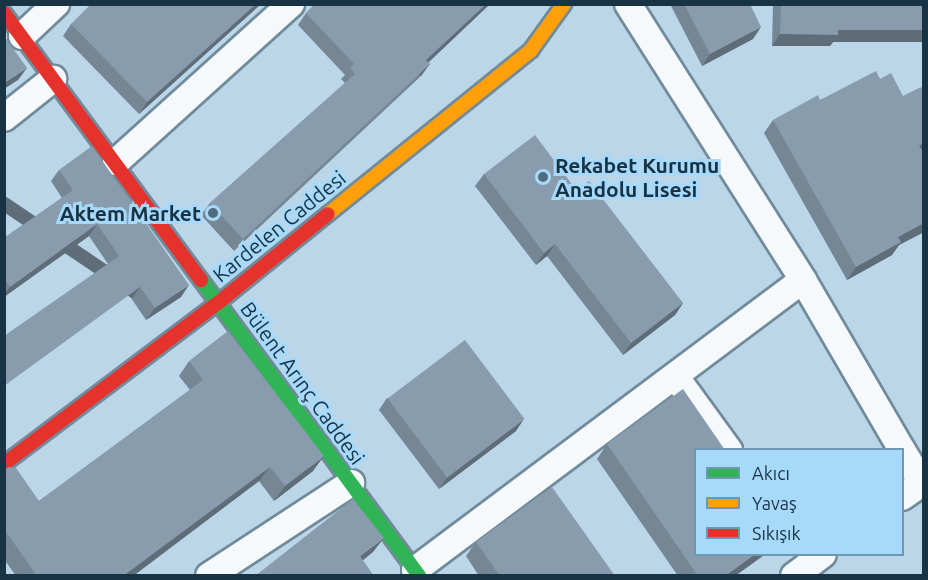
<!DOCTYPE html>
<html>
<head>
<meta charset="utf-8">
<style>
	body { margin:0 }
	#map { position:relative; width:928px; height:580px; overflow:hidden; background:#bad6e8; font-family:Ubuntu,sans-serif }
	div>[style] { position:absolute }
	.roads { filter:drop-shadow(2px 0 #718b9a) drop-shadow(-2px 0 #718b9a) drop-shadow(0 2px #718b9a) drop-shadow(0 -2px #718b9a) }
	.street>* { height:26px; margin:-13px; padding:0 13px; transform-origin:13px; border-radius:13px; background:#f5f9fc }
	.fast>* { height:14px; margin:-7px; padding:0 7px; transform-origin:7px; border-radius:7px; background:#30b455 }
	.slow>* { height:14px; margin:-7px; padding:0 7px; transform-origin:7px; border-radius:7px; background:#ff9f0a }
	.jam>* { height:14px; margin:-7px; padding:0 7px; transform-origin:7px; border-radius:7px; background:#e5322d }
	.wall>* { inset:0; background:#758695 }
	.shaded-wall>* { inset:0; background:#5f6d79; transform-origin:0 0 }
	.building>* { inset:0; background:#889cad; transform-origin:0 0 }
	.dots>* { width:16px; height:16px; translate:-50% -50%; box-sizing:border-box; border:3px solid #a7d9fb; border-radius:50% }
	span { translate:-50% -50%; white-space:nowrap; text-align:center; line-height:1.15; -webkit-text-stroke:6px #a7d9fb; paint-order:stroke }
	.poi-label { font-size:21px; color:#183343; font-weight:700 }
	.left { translate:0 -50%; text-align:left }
	.right { translate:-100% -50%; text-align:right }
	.street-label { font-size:21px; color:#183343 }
	.frame { position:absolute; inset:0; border:6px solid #183343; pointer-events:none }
	.legend { position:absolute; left:694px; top:448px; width:210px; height:108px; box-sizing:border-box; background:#a7d9fb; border:2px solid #6e97b1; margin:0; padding:8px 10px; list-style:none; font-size:18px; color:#183343 }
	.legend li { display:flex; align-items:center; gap:12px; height:30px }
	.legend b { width:30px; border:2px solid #6e97b1 }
</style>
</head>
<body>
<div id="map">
	<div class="roads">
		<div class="street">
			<div style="left:628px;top:4px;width:327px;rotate:57.6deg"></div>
			<div style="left:803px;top:280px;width:197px;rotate:59.8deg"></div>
			<div style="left:22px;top:36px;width:47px;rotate:-43.3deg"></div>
			<div style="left:4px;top:118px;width:63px;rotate:-38.5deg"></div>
			<div style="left:116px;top:162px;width:236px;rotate:-42.1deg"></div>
			<div style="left:675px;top:376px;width:92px;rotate:53.9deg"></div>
			<div style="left:902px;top:450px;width:42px;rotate:58.6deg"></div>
			<div style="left:902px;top:497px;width:24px;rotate:-35deg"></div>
			<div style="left:415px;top:570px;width:484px;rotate:-36.8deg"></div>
			<div style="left:209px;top:576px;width:170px;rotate:-33.2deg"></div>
			<div style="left:794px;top:576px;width:36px;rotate:-37deg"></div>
		</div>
		<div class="fast">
			<div style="left:201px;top:280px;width:368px;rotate:53.6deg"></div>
		</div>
		<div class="slow">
			<div style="left:328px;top:214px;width:261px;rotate:-38.9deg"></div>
			<div style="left:531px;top:50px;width:57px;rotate:-54.3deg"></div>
		</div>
		<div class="jam">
			<div style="left:4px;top:13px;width:332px;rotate:53.6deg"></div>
			<div style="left:4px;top:464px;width:268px;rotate:-37deg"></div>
			<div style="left:218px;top:303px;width:141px;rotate:-39deg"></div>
		</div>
	</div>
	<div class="wall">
		<div style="clip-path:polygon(261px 4px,139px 114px,63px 36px,71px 24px)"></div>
		<div style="clip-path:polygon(315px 4px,490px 4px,428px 63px,421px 76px,234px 251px,201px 215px,210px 203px,345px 83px,341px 79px,345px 75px,298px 25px,306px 13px)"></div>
		<div style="clip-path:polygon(670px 4px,750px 4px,753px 39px,702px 66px)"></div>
		<div style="clip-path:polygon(773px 4px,924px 4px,924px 42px,833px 42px,830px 46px,772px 46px)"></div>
		<div style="clip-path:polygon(880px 79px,924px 154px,924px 232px,899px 245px,892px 255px,847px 280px,764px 133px,773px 120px,820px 100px)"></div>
		<div style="clip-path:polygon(59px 170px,181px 297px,146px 320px,89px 236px,4px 297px,4px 238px,62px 198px,51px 181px)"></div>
		<div style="clip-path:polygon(484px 174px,577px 191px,683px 303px,675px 315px,623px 355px,547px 256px,536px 265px,475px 186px)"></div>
		<div style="clip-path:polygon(189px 361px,313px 471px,274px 501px,259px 481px,133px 576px,16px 576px,4px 559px,4px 470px,39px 501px,190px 390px,179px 376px)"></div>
		<div style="clip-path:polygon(387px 398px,516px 431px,439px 489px,379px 410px)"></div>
		<div style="clip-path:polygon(607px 444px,696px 555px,764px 555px,735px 576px,678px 576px,597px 459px)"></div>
		<div style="clip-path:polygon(476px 542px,615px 576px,479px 576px,466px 556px)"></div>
	</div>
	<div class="shaded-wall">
		<div style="clip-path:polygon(256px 4px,261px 4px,139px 114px,147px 102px)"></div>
		<div style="clip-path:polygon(486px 4px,490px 4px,418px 72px,426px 60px)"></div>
		<div style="clip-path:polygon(761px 27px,753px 39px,702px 66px,710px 54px)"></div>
		<div style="clip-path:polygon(838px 30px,924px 30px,924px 42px,833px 42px,830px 46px,772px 46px,780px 34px)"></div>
		<div style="left:430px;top:64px;width:15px;height:256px;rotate:127deg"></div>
		<div style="clip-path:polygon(27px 68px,18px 80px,4px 89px,4px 83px)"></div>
		<div style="clip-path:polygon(924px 143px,924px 151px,910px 158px,919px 145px)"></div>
		<div style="clip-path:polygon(924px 223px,924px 232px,899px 245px,892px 255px,847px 280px,856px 267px,898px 237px)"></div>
		<div style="clip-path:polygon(97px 224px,89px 236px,4px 297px,4px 295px,10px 287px)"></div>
		<div style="clip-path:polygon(555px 244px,547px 256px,536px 265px,544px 253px)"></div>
		<div style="clip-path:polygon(189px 285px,181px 297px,146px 320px,155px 308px)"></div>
		<div style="left:140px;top:287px;width:14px;height:168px;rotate:124deg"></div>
		<div style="clip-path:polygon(683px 303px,675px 315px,623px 355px,631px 343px)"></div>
		<div style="clip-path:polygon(524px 419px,516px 431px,439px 489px,447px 478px)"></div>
		<div style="clip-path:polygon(324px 456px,313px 471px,274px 501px,285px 486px)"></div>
		<div style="clip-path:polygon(270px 467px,259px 481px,133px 576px,123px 576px)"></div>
		<div style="clip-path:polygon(384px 538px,373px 552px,350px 571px,360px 556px)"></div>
		<div style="clip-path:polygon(754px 555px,764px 555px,735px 576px,725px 576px)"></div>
	</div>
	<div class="building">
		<div style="clip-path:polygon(91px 4px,256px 4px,147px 102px,71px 24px)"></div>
		<div style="clip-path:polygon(315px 4px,486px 4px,426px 60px,430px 64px,243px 239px,210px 203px,355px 74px,350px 68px,354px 64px,306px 13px)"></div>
		<div style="clip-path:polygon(684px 4px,750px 4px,761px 27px,710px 54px)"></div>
		<div style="clip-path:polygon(781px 4px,924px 4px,924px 30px,838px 30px,838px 35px,780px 34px)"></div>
		<div style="clip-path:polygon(4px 36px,27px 68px,4px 83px)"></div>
		<div style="clip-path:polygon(876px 71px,880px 79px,891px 73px,903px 96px,921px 87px,924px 92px,924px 143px,919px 145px,924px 154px,924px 223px,898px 237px,901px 242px,856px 267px,773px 120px,818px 95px,820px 100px)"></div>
		<div style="clip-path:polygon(535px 135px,577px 191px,589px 181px,683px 303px,631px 343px,555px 244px,544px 253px,484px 174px)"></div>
		<div style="clip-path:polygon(92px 146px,189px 285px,155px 308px,140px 287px,4px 386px,4px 336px,119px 256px,97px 224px,10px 287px,6px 281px,4px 283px,4px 238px,73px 190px,59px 170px)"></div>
		<div style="clip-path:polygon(228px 331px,324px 456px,285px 486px,270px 467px,123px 576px,37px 576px,4px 529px,4px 470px,9px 467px,16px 468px,39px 501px,203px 380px,189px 361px)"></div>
		<div style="left:465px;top:340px;width:99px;height:97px;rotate:53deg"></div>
		<div style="clip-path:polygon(683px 389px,725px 450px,696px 450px,696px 555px,754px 555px,725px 576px,698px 576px,607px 444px)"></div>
		<div style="clip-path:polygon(552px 487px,615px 576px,500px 576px,476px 542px)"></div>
		<div style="clip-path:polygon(353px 499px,384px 538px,360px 556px,374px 576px,255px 576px)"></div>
	</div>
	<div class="dots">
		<div style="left:543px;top:177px;background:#516c7d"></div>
		<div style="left:213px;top:213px;background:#516c7d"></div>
	</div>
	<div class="poi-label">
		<span class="left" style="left:555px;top:177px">Rekabet Kurumu<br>Anadolu Lisesi</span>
		<span class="right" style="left:201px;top:213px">Aktem Market</span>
	</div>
	<div class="street-label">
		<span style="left:279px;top:226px;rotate:-39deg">Kardelen Caddesi</span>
		<span style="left:303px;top:383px;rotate:54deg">Bülent Arınç Caddesi</span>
	</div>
	<div class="frame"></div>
	<ul class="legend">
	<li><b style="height:8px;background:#30b455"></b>Akıcı</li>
	<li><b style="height:8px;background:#ff9f0a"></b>Yavaş</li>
	<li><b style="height:8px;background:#e5322d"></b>Sıkışık</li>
	</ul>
</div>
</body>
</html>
